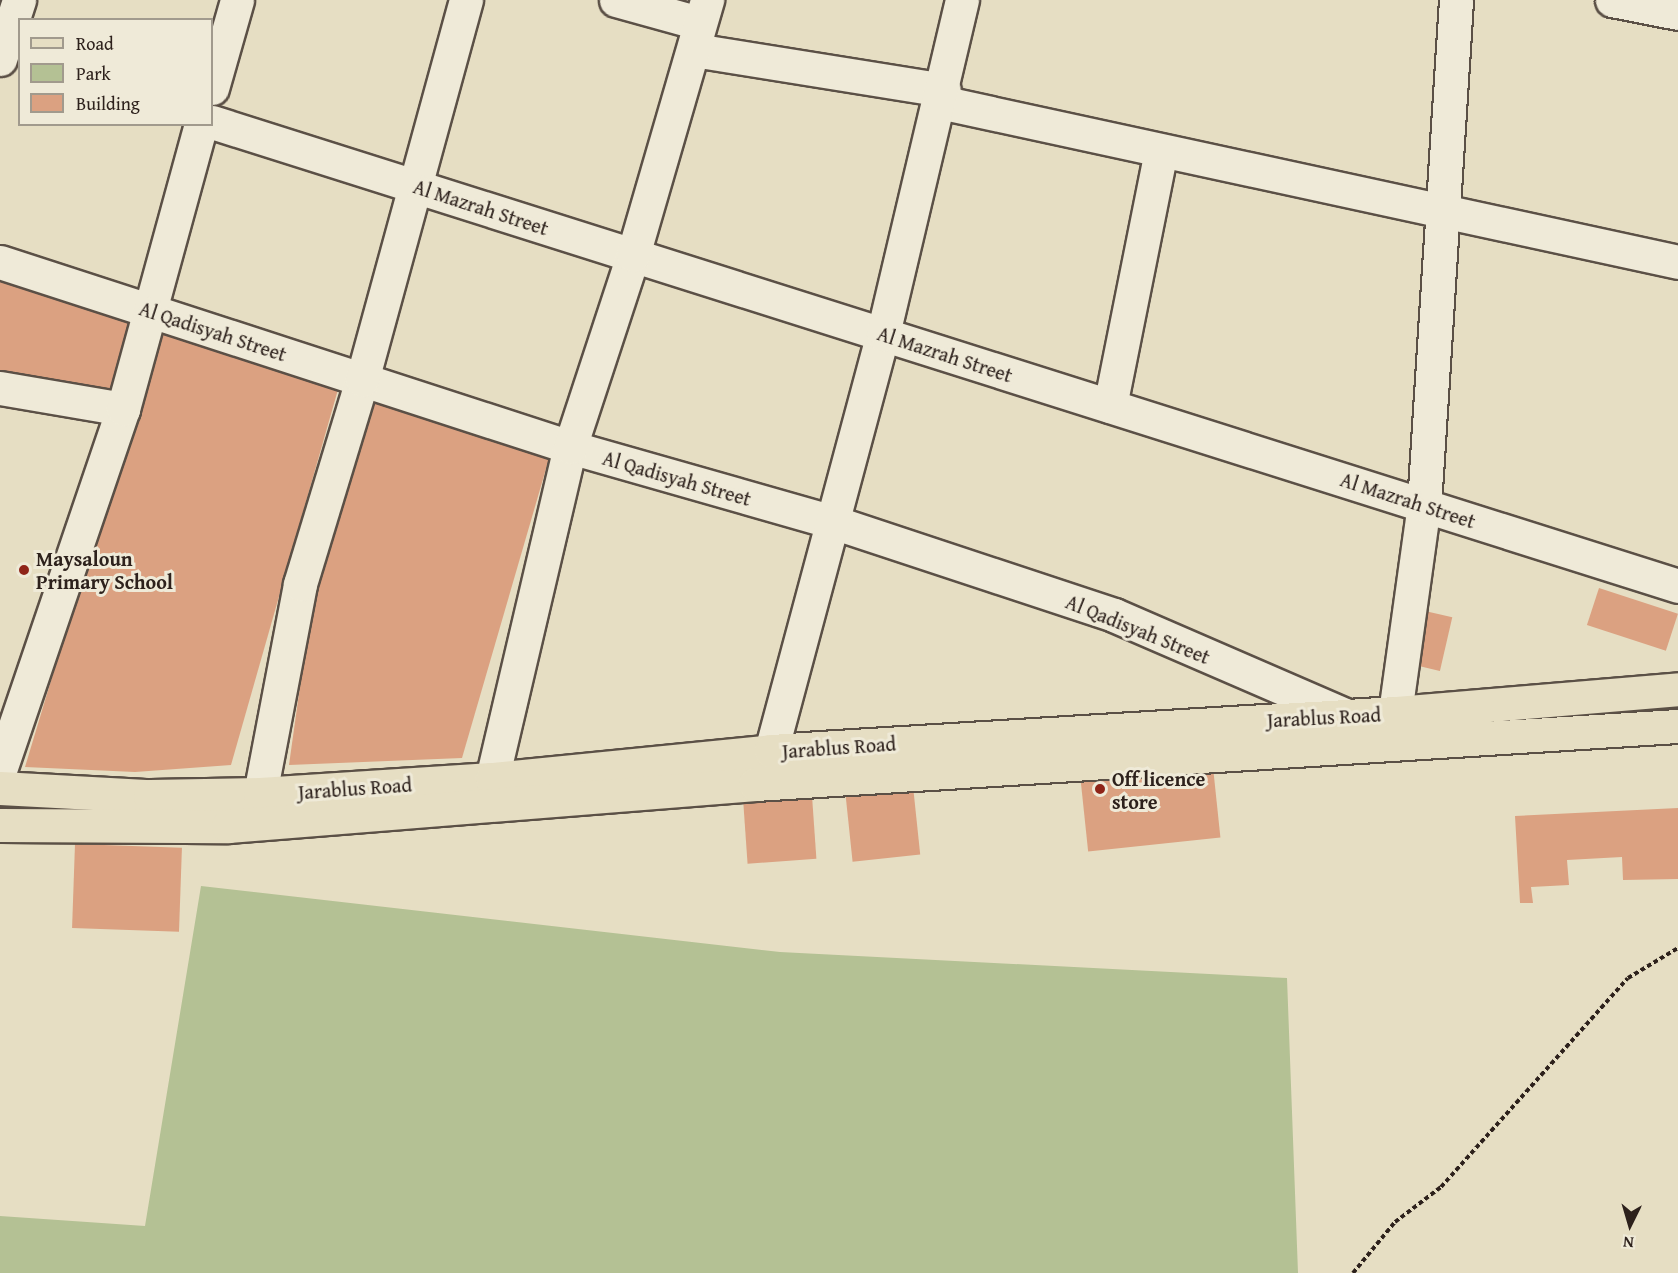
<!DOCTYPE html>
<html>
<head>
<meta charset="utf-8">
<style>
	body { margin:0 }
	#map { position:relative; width:1678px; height:1273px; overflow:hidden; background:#e6dec3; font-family:"Gentium Book Plus",serif }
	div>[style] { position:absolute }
	.green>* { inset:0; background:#b4c194 }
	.building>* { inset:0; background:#dba181; transform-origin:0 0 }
	.path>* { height:4px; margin-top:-2px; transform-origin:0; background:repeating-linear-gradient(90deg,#2d211c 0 4.5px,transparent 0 7.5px) }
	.roads { filter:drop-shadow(2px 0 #5b5046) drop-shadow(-2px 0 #5b5046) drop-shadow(0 2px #5b5046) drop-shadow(0 -2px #5b5046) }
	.minor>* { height:33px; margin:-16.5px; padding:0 16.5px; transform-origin:16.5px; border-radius:16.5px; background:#efead8 }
	.primary>* { height:33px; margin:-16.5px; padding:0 16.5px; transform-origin:16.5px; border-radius:16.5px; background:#e6dec3 }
	.dots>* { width:16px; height:16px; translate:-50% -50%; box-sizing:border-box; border:3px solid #efead8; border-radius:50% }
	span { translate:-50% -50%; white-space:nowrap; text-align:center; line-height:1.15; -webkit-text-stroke:6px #efead8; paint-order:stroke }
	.street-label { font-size:20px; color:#2d211c }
	.poi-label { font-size:20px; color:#2d211c; font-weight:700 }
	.left { translate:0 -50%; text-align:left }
	.legend { position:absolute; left:18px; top:18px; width:195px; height:108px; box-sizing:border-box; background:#efead8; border:2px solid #a19a8d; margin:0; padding:8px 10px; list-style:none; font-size:18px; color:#2d211c }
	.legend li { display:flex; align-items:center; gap:12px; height:30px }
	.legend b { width:30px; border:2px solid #a19a8d }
	.north { position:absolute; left:1600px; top:1195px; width:60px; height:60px; -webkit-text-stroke:4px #efead8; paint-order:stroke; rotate:185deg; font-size:16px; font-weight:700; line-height:24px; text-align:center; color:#2d211c }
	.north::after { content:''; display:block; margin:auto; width:21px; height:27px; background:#2d211c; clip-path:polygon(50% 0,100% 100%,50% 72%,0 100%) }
</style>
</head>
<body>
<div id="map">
	<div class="green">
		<div style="clip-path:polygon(201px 886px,780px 952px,1287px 978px,1298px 1273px,0 1273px,0 1216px,145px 1226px)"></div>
	</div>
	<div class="building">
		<div style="clip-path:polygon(0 275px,131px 319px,113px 392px,0 370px)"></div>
		<div style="clip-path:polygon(158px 325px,339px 386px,231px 765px,135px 772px,25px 767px)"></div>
		<div style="clip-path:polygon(369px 396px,550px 455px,462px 758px,289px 765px,314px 587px)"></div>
		<div style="left:1599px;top:588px;width:83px;height:39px;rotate:18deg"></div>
		<div style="left:1425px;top:611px;width:28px;height:55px;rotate:13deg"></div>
		<div style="left:1213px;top:767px;width:71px;height:133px;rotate:84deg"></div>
		<div style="left:913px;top:786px;width:69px;height:68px;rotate:84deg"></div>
		<div style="left:812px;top:796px;width:63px;height:69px;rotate:86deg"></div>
		<div style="clip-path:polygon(1678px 808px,1678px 879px,1623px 880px,1622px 857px,1567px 860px,1569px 885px,1531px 887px,1533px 903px,1520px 903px,1515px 816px)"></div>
		<div style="left:75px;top:844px;width:107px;height:84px;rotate:2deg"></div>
	</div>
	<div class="path">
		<div style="left:1353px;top:1273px;width:66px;rotate:-50.5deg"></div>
		<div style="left:1395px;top:1222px;width:58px;rotate:-37.3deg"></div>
		<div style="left:1441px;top:1187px;width:280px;rotate:-48.2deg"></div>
		<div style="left:1628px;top:978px;width:58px;rotate:-31deg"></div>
	</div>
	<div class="roads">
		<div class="minor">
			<div style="left:616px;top:0;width:86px;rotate:15.5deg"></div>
			<div style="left:1612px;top:0;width:67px;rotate:11.1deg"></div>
			<div style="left:694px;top:50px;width:253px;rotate:9.1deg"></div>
			<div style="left:0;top:59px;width:62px;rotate:-72.1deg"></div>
			<div style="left:212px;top:88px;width:91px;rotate:-74.1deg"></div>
			<div style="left:940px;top:102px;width:755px;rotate:12.23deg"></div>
			<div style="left:212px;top:122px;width:1538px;rotate:17.56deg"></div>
			<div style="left:0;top:262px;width:599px;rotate:17.98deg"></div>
			<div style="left:570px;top:447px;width:273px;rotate:15.9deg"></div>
			<div style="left:833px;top:522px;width:296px;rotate:18.3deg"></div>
			<div style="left:1114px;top:615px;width:252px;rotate:23.4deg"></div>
			<div style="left:1345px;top:715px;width:9px;rotate:84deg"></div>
			<div style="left:0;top:388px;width:125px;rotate:9.7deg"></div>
			<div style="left:1110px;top:406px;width:260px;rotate:-78.7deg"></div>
			<div style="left:1395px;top:713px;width:210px;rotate:-82.1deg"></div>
			<div style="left:1424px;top:505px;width:506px;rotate:-86.37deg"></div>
			<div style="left:0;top:770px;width:381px;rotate:-71.2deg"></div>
			<div style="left:123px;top:409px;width:295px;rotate:-74.7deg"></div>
			<div style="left:759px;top:775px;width:27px;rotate:-63deg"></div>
			<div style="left:771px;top:751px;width:432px;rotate:-75deg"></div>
			<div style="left:883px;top:334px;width:343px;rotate:-76.7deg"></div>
			<div style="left:492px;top:779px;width:341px;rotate:-76.8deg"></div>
			<div style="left:570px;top:447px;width:202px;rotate:-71.8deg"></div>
			<div style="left:633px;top:255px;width:266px;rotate:-73.8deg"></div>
			<div style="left:242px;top:813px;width:26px;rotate:-47deg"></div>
			<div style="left:260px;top:794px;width:214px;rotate:-79.2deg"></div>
			<div style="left:300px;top:584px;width:213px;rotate:-73.1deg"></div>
			<div style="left:362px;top:380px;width:394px;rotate:-74.7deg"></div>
		</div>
		<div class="primary">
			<div style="left:0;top:788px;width:150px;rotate:3.1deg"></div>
			<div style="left:150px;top:796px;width:110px;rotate:-1deg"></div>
			<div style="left:260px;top:794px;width:232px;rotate:-3.7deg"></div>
			<div style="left:492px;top:779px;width:280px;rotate:-5.7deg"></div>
			<div style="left:771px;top:751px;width:625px;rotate:-3.48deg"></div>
			<div style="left:1395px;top:713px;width:284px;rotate:-4.8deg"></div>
			<div style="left:0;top:825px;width:228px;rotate:0.3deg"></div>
			<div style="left:228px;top:826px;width:529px;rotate:-4.56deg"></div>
			<div style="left:755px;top:784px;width:925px;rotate:-3.6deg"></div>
		</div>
	</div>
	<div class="dots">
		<div style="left:24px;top:570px;background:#8f2418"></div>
		<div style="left:1100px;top:789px;background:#8f2418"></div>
	</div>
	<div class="street-label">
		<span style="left:481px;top:207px;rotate:18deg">Al Mazrah Street</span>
		<span style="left:213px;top:331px;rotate:18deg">Al Qadisyah Street</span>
		<span style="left:945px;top:354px;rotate:18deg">Al Mazrah Street</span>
		<span style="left:677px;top:478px;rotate:16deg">Al Qadisyah Street</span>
		<span style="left:1408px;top:500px;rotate:18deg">Al Mazrah Street</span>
		<span style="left:1138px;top:629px;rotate:22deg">Al Qadisyah Street</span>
		<span style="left:1324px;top:717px;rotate:-3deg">Jarablus Road</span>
		<span style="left:839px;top:747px;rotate:-4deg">Jarablus Road</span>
		<span style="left:355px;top:788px;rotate:-4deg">Jarablus Road</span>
	</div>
	<div class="poi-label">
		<span class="left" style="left:36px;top:570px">Maysaloun<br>Primary School</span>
		<span class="left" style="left:1112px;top:790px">Off licence<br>store</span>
	</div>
	<ul class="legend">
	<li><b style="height:8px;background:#e6dec3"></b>Road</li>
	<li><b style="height:16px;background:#b4c194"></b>Park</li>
	<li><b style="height:16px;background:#dba181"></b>Building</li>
	</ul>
	<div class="north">N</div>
</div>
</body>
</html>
